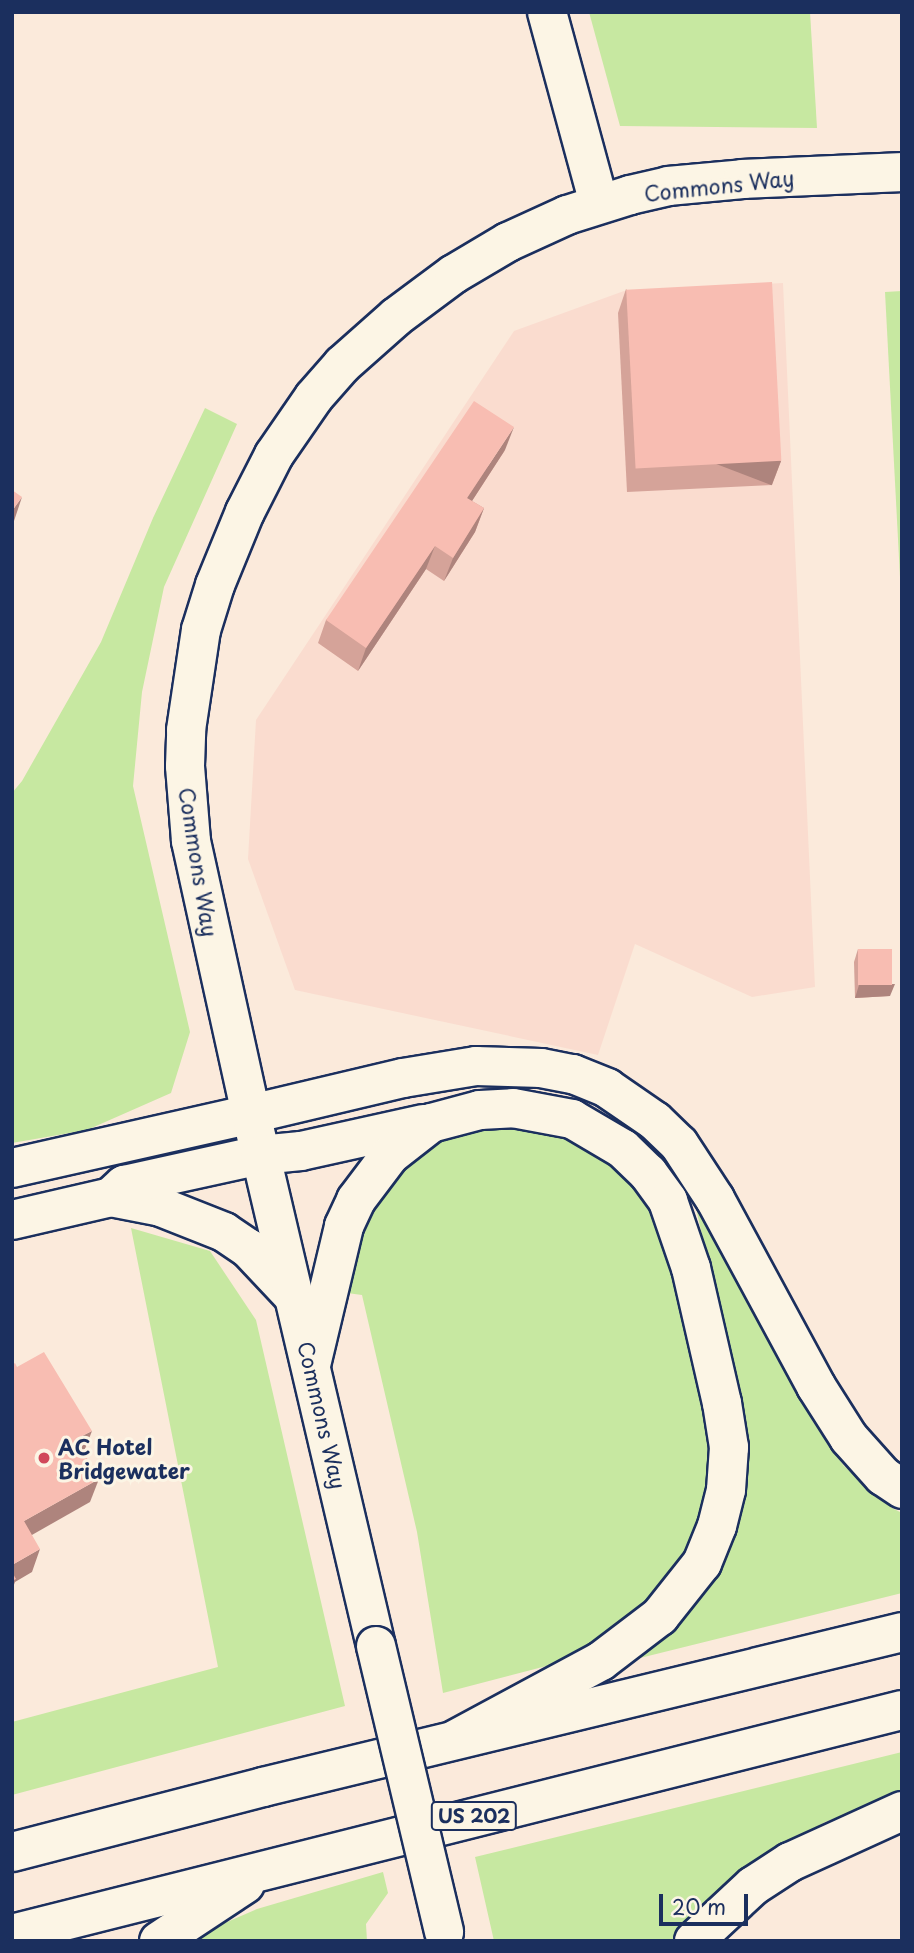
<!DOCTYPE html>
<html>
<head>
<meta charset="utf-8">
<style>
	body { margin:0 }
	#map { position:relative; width:914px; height:1953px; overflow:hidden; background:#fbeadb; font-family:"Playpen Sans",sans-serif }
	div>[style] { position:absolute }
	.built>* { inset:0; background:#fadccf }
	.green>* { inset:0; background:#c7e8a1 }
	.roads { filter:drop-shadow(2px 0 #1b2f5e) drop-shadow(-2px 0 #1b2f5e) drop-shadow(0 2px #1b2f5e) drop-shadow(0 -2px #1b2f5e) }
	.minor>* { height:38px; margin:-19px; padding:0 19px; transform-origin:19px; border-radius:19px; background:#fcf5e5 }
	.highway>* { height:38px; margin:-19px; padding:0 19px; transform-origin:19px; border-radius:19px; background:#fcf5e5 }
	.bridges { filter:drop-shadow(2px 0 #1b2f5e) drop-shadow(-2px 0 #1b2f5e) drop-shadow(0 2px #1b2f5e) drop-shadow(0 -2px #1b2f5e) }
	.minor-bridge>* { height:38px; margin:-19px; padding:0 19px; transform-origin:19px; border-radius:19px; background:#fcf5e5 }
	.wall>* { inset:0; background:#d5a399 }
	.shaded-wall>* { inset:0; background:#ae847d; transform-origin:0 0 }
	.building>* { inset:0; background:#f8bdb2; transform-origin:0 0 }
	.dots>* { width:19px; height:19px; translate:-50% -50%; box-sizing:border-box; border:4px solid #fcf5e5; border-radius:50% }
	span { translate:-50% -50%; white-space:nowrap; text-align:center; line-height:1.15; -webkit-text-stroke:6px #fcf5e5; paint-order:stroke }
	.shield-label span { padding:2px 5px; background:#fcf5e5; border:2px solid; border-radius:5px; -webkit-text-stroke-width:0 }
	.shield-label { font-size:19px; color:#1b2f5e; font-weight:700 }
	.street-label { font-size:21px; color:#1b2f5e }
	.poi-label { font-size:21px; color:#1b2f5e; font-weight:700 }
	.left { translate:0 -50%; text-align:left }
	.frame { position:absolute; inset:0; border:14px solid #1b2f5e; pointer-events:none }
	.scale { position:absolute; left:659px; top:1894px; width:89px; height:32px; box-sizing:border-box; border:4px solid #1b2f5e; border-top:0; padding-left:9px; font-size:21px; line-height:24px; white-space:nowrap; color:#1b2f5e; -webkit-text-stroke:5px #fcf5e5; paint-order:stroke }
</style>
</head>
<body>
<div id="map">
	<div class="built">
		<div style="clip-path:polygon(783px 283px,815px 987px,752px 997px,635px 944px,598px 1055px,295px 990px,248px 859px,256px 720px,514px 331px,624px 291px)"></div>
	</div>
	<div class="green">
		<div style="clip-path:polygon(589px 12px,810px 12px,817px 128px,620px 126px)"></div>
		<div style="clip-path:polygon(902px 291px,902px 615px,885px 292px)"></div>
		<div style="clip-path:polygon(205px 408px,237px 424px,164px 587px,142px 692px,133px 786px,190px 1032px,171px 1093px,87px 1130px,12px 1143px,12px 793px,22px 781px,101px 642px,153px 518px)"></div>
		<div style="clip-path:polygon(516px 1123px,568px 1135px,612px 1161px,637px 1185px,657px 1216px,679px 1282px,715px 1450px,699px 1524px,663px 1596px,585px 1656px,443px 1693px,417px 1532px,362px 1295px,347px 1293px,349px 1260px,371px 1198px,436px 1138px,478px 1126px)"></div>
		<div style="clip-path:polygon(690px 1181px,813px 1422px,844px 1466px,892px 1508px,902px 1513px,902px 1593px,632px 1660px,673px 1622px,745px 1429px)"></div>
		<div style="clip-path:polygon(131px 1228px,210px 1251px,256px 1320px,345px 1706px,12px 1795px,12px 1722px,218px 1667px)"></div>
		<div style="clip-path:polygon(902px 1752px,902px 1793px,825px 1822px,760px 1862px,705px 1906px,673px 1941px,494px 1941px,475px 1857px)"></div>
		<div style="clip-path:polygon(383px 1872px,388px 1893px,366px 1924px,367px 1941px,183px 1941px,257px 1909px)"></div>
	</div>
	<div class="roads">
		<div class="minor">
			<div style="left:547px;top:12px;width:198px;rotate:74.8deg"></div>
			<div style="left:12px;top:1168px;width:245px;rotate:-12.7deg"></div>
			<div style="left:111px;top:1197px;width:51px;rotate:11.3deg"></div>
			<div style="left:161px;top:1207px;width:68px;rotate:21.6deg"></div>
			<div style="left:224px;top:1232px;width:29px;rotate:34deg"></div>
			<div style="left:248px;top:1248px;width:67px;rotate:46.8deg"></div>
			<div style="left:12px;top:1220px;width:102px;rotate:-13.1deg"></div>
			<div style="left:111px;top:1197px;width:18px;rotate:-43deg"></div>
			<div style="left:124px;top:1185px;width:139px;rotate:-12.4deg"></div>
			<div style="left:376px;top:1646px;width:546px;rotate:-103.22deg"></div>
			<div style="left:251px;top:1114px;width:280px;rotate:-102.4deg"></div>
			<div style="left:191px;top:841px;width:75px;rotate:-94.6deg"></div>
			<div style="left:185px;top:766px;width:36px;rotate:-88deg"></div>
			<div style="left:186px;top:730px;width:101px;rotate:-81.5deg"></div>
			<div style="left:201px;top:630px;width:47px;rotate:-72.7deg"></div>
			<div style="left:215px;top:585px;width:79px;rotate:-67.7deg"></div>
			<div style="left:245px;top:512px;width:64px;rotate:-63deg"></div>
			<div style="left:274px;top:455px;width:70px;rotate:-55.4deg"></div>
			<div style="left:314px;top:397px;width:43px;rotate:-48.8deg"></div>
			<div style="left:342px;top:365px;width:72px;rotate:-41.6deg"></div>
			<div style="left:396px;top:317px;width:72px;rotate:-36.6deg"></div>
			<div style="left:454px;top:274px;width:63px;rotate:-30.7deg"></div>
			<div style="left:508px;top:242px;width:65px;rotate:-24.6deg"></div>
			<div style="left:567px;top:215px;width:66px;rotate:-17.6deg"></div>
			<div style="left:630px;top:195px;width:39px;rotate:-13deg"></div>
			<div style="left:668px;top:186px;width:75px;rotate:-5.3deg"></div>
			<div style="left:743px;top:179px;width:159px;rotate:-2.5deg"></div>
		</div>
		<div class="highway">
			<div style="left:251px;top:1114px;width:156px;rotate:-13.3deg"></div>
			<div style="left:403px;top:1078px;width:74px;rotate:-9.3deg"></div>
			<div style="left:476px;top:1066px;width:65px;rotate:1.8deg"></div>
			<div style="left:541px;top:1068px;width:33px;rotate:11deg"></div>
			<div style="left:573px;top:1074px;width:37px;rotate:22deg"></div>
			<div style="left:607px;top:1088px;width:58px;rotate:34.5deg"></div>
			<div style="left:655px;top:1121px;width:33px;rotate:44deg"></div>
			<div style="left:679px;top:1144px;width:66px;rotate:56.8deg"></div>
			<div style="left:715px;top:1199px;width:213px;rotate:61.6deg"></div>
			<div style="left:816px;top:1386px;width:62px;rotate:57.6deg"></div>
			<div style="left:849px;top:1438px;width:51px;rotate:48.2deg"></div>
			<div style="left:883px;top:1476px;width:23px;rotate:34deg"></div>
			<div style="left:260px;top:1155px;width:41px;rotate:-5.6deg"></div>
			<div style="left:301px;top:1151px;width:125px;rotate:-12.5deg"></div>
			<div style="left:311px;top:1365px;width:143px;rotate:-76.6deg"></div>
			<div style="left:344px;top:1226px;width:29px;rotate:-65deg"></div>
			<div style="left:356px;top:1200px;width:56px;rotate:-52.9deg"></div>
			<div style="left:390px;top:1155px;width:52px;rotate:-38deg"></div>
			<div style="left:431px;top:1123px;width:51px;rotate:-14.9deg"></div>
			<div style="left:480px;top:1110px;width:33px;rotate:-3deg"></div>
			<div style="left:513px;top:1108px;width:60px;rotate:10.6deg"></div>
			<div style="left:572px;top:1119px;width:59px;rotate:30.5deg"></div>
			<div style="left:623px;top:1149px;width:35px;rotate:44deg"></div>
			<div style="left:648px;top:1173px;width:34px;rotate:54deg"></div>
			<div style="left:668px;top:1201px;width:71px;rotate:71.1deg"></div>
			<div style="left:691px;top:1268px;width:139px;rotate:77.1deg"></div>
			<div style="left:722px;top:1403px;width:45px;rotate:81deg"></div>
			<div style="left:729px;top:1447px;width:43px;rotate:94deg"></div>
			<div style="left:726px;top:1490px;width:37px;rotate:104deg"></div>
			<div style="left:717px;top:1526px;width:40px;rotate:112deg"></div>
			<div style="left:702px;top:1563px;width:68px;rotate:128.4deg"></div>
			<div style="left:660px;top:1616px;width:74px;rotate:142.7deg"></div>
			<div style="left:601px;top:1661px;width:165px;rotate:151.7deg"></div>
			<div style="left:12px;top:1852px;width:259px;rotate:-14.5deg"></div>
			<div style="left:263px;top:1787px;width:658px;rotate:-13.63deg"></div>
			<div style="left:12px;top:1934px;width:918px;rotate:-14.13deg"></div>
			<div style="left:159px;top:1941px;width:103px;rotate:-33.5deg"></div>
			<div style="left:694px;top:1941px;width:81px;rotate:-43deg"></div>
			<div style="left:753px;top:1886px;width:44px;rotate:-33deg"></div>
			<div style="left:790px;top:1862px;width:123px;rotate:-24.5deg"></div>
		</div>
	</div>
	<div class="bridges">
		<div class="minor-bridge">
			<div style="left:376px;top:1646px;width:294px;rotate:76.6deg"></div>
		</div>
	</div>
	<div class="wall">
		<div style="clip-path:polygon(626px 289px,781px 461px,772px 485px,627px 492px,618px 313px)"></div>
		<div style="clip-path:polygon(505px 450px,472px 501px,484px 508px,475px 532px,444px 581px,426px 569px,358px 671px,318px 643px,326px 620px)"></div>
		<div style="clip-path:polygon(858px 949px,890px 996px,855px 998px,854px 962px)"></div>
	</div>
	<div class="shaded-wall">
		<div style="clip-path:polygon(514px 427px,505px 450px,459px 521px,467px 498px)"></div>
		<div style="left:781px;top:461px;width:26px;height:146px;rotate:111deg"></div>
		<div style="clip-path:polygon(22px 497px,14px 521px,12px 523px,12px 511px)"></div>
		<div style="clip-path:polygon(484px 508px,475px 532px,444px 581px,453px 558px)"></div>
		<div style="clip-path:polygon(435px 546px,426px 569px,358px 671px,366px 648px)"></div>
		<div style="clip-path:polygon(895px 984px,890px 996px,855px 998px,859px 985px)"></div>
		<div style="clip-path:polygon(92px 1431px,83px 1454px,76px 1439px)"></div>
		<div style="clip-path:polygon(99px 1479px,90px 1502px,16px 1544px,24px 1521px)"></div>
		<div style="clip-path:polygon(40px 1549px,32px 1572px,15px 1582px,12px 1590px,12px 1565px)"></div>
	</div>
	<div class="building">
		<div style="left:772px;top:282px;width:179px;height:146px;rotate:87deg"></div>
		<div style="clip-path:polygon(474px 401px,514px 427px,467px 498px,484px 508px,453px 558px,435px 546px,366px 648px,326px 620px)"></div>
		<div style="clip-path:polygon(12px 490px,22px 497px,12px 511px)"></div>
		<div style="left:858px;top:949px;width:34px;height:36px"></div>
		<div style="clip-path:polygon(44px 1352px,92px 1431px,76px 1439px,99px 1479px,24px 1521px,40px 1549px,12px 1565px,12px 1365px,15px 1363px,17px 1367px)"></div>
		<div style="clip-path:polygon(12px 1572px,16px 1579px,12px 1581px)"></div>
	</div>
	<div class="dots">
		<div style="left:44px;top:1458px;background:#d1495b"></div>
	</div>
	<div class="shield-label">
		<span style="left:474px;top:1816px">US 202</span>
	</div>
	<div class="street-label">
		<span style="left:719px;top:185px;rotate:-6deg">Commons Way</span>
		<span style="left:199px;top:862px;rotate:81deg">Commons Way</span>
		<span style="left:323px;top:1415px;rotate:77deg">Commons Way</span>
	</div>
	<div class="poi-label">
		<span class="left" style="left:58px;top:1458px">AC Hotel<br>Bridgewater</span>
	</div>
	<div class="frame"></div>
	<div class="scale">20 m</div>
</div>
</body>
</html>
